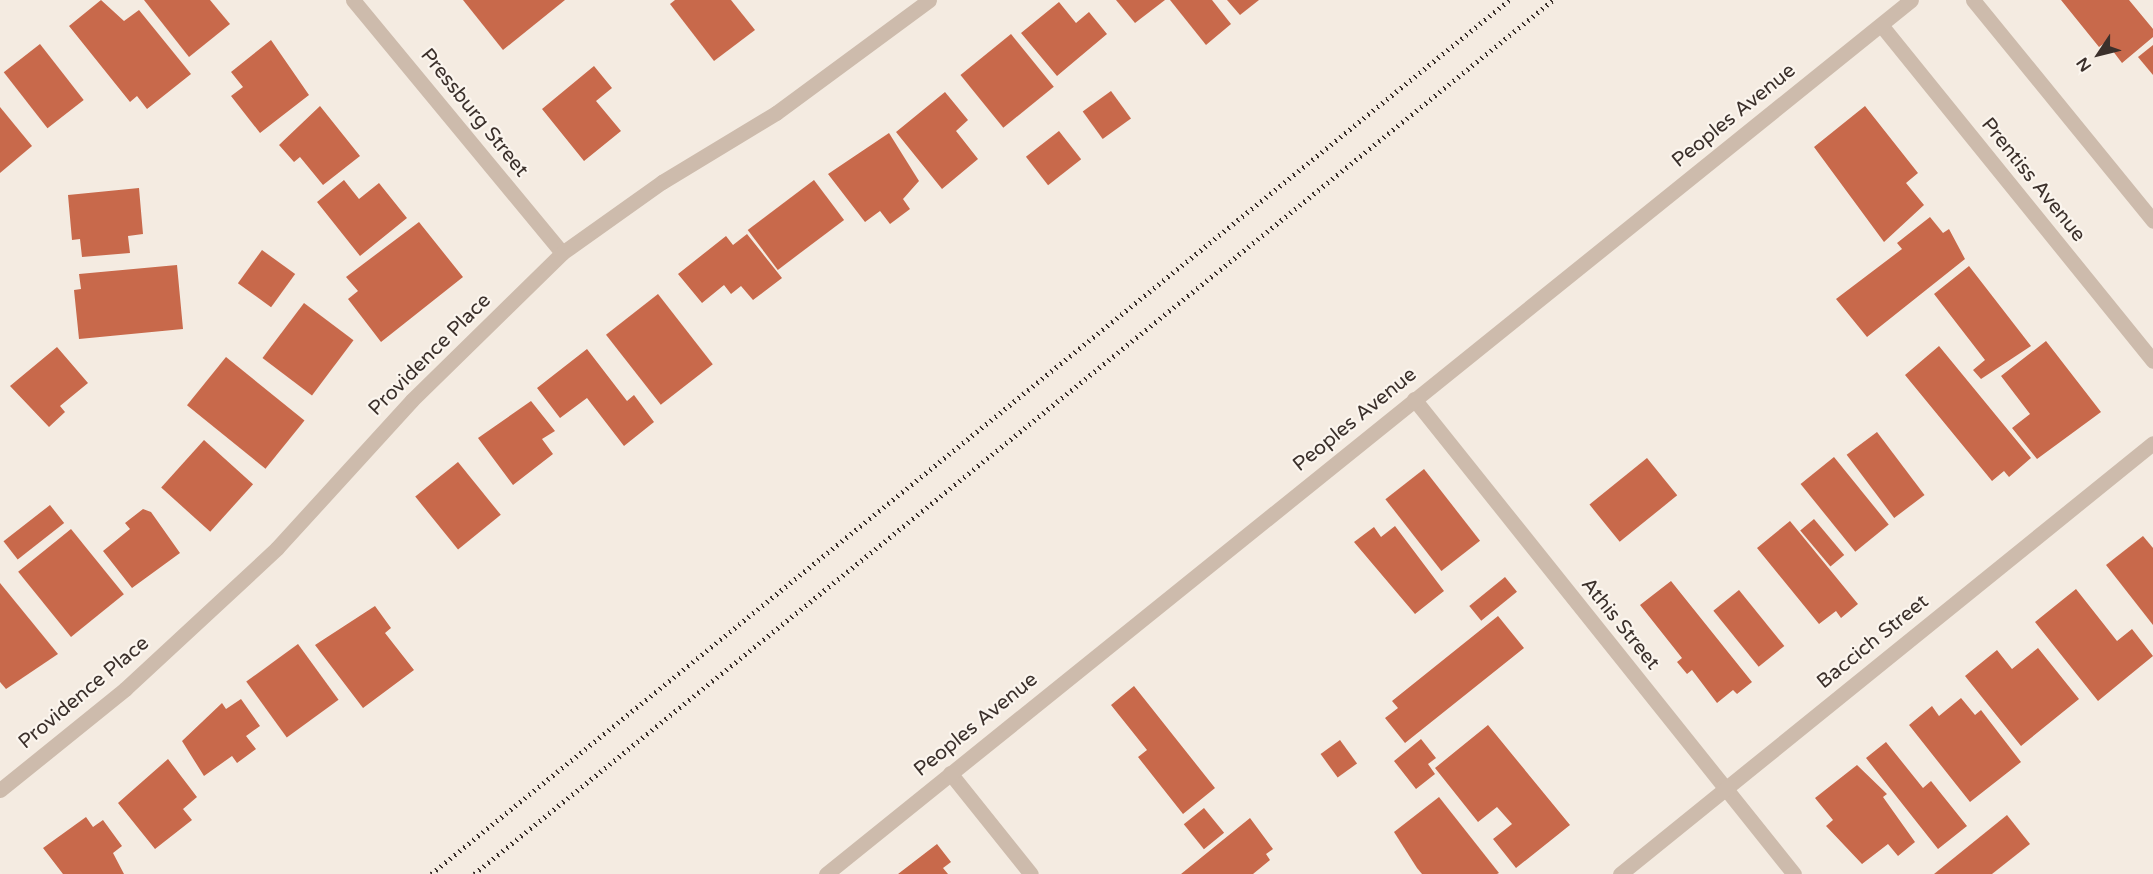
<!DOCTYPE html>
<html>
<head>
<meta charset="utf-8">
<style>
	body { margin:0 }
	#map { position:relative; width:2153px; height:874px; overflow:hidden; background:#f4ebe1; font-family:"Varela Round",sans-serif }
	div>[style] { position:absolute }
	.building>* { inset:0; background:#c8694b; transform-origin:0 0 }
	.minor>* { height:15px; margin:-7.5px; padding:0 7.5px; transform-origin:7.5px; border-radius:7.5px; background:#cdbbac }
	.rail>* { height:4.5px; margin-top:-2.25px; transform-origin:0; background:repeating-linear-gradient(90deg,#3b302b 0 1.5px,transparent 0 6px) }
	span { translate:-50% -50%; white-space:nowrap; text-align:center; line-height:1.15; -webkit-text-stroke:4.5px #fbf5ee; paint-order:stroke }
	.street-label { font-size:20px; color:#3b302b }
	.north { position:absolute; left:2069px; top:24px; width:60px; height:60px; -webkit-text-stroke:4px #fbf5ee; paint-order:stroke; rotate:235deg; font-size:16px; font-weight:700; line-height:24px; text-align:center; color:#3b302b }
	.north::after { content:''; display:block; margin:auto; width:21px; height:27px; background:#3b302b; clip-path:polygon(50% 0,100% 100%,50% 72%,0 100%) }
</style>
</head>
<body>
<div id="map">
	<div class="building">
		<div style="clip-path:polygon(101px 0,124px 21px,139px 10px,191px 74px,147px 109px,137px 96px,130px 102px,69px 26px)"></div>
		<div style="clip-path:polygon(144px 0,210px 0,230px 24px,189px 57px)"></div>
		<div style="clip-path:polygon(463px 0,565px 0,503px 50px)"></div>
		<div style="clip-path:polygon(675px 0,731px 0,755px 30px,714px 61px,670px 4px)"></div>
		<div style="clip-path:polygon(1116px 0,1165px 0,1135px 23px)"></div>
		<div style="clip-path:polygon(1170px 0,1212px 0,1231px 24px,1206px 45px)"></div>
		<div style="clip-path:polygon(1227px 0,1259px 0,1240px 15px)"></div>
		<div style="clip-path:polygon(2061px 0,2129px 0,2153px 29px,2153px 37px,2122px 63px,2106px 42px,2099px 47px)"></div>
		<div style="clip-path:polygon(1059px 2px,1076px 23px,1089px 12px,1107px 34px,1057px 76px,1021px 33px)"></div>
		<div style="left:1011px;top:34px;width:68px;height:65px;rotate:51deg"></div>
		<div style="clip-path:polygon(271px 40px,309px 95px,260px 133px,231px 96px,243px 87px,231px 72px)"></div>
		<div style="left:40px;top:44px;width:71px;height:46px;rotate:52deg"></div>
		<div style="clip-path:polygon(2153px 45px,2153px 75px,2138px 57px)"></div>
		<div style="clip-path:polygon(594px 66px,612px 88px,596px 101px,621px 131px,584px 161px,542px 109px)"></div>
		<div style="left:1111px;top:91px;width:34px;height:35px;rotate:54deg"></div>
		<div style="clip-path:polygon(945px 92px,968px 120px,956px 131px,978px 159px,942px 189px,896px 132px)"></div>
		<div style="clip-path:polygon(320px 106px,360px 156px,323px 185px,300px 157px,294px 162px,279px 145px)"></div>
		<div style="clip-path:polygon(1865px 106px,1918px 173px,1906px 183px,1924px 205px,1884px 242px,1814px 147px)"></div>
		<div style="clip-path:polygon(0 107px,32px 146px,0 173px)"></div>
		<div style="left:1059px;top:131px;width:36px;height:42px;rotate:52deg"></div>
		<div style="clip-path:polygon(889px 133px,919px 181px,903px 199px,910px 209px,890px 224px,880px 211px,865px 222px,828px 174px)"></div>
		<div style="clip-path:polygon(344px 180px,359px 199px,379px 183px,407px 218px,360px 256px,317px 202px)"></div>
		<div style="left:814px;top:180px;width:50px;height:83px;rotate:53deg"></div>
		<div style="clip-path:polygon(139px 188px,143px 234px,128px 236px,130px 253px,82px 257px,80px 239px,72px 240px,68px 195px)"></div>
		<div style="clip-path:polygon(1930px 217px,1943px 233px,1949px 229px,1965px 259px,1867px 337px,1836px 299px,1902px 249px,1897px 243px)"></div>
		<div style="clip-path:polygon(419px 222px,463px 277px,381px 342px,348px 299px,358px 291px,346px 277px)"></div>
		<div style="clip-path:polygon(747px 234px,782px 278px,753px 300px,741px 286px,731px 294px,724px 285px,702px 303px,678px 274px,726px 236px,733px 245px)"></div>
		<div style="left:262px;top:250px;width:41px;height:41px;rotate:36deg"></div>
		<div style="clip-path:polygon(177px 265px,183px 329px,79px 339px,74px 290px,81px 289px,79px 274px)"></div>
		<div style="clip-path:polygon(1969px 266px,2031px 346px,1981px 379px,1973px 370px,1985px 360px,1934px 294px)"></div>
		<div style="left:658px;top:294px;width:89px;height:66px;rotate:52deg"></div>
		<div style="left:304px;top:303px;width:62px;height:69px;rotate:37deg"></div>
		<div style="clip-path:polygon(2046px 341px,2101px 412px,2037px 459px,2012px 428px,2030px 414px,2001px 376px)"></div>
		<div style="clip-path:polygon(1939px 346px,2031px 458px,2009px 477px,2004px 471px,1992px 481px,1905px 375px)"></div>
		<div style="clip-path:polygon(57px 347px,88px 383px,60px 406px,65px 412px,49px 427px,10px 386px)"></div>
		<div style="clip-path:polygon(587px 349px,627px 401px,634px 395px,654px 422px,624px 446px,587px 398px,560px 418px,537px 388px)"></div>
		<div style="left:226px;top:357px;width:101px;height:62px;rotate:39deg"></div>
		<div style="clip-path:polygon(531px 401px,555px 431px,542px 439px,553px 454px,513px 485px,478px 438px)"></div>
		<div style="left:1877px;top:432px;width:79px;height:38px;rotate:53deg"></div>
		<div style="left:204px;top:440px;width:66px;height:64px;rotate:42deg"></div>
		<div style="left:1834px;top:457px;width:87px;height:43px;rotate:51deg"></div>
		<div style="left:1647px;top:458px;width:48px;height:74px;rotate:51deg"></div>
		<div style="left:458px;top:462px;width:68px;height:55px;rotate:51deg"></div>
		<div style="left:1424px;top:469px;width:91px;height:49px;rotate:52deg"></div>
		<div style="left:50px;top:505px;width:23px;height:59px;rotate:52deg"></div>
		<div style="clip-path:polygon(143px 509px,151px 512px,180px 553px,132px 588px,103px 551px,130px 529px,125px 523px)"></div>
		<div style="left:1814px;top:519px;width:47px;height:18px;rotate:50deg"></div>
		<div style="clip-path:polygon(1790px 521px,1858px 604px,1841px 618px,1836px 611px,1819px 624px,1757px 548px)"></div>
		<div style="clip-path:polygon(1395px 526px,1444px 591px,1415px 614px,1354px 542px,1374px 527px,1381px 537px)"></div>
		<div style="left:71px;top:529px;width:84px;height:68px;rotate:51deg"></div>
		<div style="clip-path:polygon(2143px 536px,2153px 548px,2153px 625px,2106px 565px)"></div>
		<div style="left:1505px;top:577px;width:19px;height:46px;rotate:51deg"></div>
		<div style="clip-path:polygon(1671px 581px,1752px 682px,1737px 694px,1733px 690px,1717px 703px,1692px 670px,1687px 674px,1677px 662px,1682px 658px,1640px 605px)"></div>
		<div style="clip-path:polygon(0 583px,58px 654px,6px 689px,0 682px)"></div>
		<div style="clip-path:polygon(2076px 589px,2117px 641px,2132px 629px,2153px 656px,2098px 701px,2035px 622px)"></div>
		<div style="left:1739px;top:590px;width:72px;height:33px;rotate:51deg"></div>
		<div style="clip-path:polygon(375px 606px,391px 628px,385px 633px,414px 670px,363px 708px,315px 645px)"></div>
		<div style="clip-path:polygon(1498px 616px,1524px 648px,1405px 743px,1385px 718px,1398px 708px,1392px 701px)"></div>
		<div style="left:298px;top:644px;width:69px;height:64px;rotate:54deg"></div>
		<div style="clip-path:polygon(2038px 648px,2079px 699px,2021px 746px,1965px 676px,1997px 650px,2012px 669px)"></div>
		<div style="clip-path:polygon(1134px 686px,1215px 788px,1183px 814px,1138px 757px,1147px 750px,1111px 705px)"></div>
		<div style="clip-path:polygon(1961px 698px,1975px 715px,1981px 710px,2021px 762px,1970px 802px,1909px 725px,1932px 706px,1939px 716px)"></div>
		<div style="clip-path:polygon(241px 699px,260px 726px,246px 736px,256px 749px,237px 763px,232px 756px,204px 776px,182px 741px,222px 703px,226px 709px)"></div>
		<div style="clip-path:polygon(1488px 725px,1570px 825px,1516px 868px,1493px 839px,1512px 824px,1497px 807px,1478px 822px,1435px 768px)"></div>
		<div style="clip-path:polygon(1421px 739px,1436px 758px,1428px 764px,1435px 774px,1416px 789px,1394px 761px)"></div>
		<div style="left:1340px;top:740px;width:29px;height:24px;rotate:54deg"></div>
		<div style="clip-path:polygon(1886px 742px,1923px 788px,1931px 781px,1967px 826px,1938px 849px,1866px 758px)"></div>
		<div style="clip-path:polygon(168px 759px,197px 797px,183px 809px,192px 820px,155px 849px,118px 803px)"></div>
		<div style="clip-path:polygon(1857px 765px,1887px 794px,1883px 797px,1915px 842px,1898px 856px,1888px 844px,1862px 864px,1826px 826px,1833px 820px,1815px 798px)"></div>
		<div style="clip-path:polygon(1439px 797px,1499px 873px,1497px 874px,1422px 874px,1417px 868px,1394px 832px)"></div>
		<div style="left:1204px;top:808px;width:32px;height:26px;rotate:51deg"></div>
		<div style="clip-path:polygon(2007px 815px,2030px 844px,1992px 874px,1934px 874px)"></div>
		<div style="clip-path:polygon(86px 817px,93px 827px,103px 820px,122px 846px,113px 853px,124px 874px,63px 874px,43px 848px)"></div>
		<div style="clip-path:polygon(1250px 818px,1273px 849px,1266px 854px,1270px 860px,1253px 874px,1181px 874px)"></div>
		<div style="clip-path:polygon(937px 844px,951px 862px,943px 868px,948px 874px,898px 874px)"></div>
	</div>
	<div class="minor">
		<div style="left:353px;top:0;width:328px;rotate:50.4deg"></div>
		<div style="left:1973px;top:0;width:285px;rotate:50.8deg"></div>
		<div style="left:1881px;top:25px;width:432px;rotate:51deg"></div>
		<div style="left:1414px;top:399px;width:608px;rotate:51.34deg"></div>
		<div style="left:950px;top:773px;width:129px;rotate:51.3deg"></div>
		<div style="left:0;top:790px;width:161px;rotate:-38.9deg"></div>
		<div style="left:125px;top:689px;width:207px;rotate:-42.8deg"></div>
		<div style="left:277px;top:548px;width:200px;rotate:-47.6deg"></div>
		<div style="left:412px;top:400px;width:210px;rotate:-44.4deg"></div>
		<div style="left:562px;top:253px;width:123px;rotate:-35.4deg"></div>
		<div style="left:662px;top:182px;width:133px;rotate:-31.2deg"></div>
		<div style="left:776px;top:113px;width:190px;rotate:-36.4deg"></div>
		<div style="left:826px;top:874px;width:1393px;rotate:-38.85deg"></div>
		<div style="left:1620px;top:874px;width:685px;rotate:-38.96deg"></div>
	</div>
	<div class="rail">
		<div style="left:431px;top:874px;width:1388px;rotate:-39.03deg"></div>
		<div style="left:474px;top:874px;width:1389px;rotate:-39.01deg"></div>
	</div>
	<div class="street-label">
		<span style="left:474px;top:113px;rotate:51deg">Pressburg Street</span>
		<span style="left:1734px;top:116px;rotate:-39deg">Peoples Avenue</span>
		<span style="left:2033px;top:180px;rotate:51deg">Prentiss Avenue</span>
		<span style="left:430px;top:355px;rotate:-45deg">Providence Place</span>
		<span style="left:1355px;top:420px;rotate:-39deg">Peoples Avenue</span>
		<span style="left:1620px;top:624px;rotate:51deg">Athis Street</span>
		<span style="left:1873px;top:642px;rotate:-39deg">Baccich Street</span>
		<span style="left:84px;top:693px;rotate:-40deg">Providence Place</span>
		<span style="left:976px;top:725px;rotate:-39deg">Peoples Avenue</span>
	</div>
	<div class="north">N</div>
</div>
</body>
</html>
